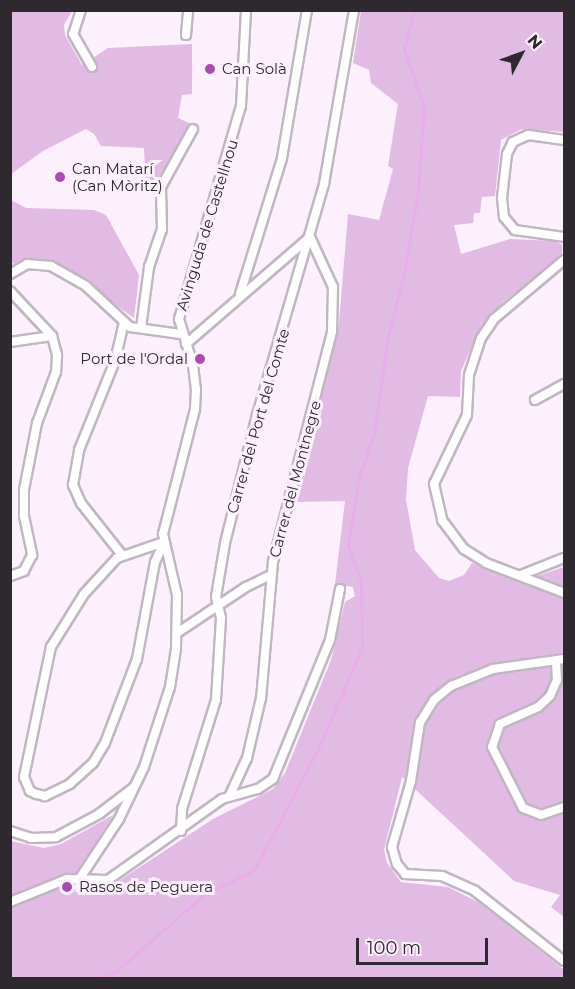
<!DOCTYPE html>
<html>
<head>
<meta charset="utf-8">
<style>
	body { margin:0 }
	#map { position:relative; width:575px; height:989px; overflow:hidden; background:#fcf0fc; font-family:Montserrat,sans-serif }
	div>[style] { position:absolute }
	.green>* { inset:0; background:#e1bbe3 }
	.stream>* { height:3px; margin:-1.5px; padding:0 1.5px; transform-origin:1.5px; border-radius:1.5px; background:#eaadec }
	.roads { filter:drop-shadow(2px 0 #c1b6c1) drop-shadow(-2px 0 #c1b6c1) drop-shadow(0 2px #c1b6c1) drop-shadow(0 -2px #c1b6c1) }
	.minor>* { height:8px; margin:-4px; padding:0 4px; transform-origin:4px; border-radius:4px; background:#fff }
	.dots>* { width:16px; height:16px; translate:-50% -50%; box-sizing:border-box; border:3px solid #fcf0fc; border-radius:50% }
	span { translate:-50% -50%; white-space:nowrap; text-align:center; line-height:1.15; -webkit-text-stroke:6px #fcf0fc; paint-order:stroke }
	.poi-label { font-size:15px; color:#2e292e }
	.left { translate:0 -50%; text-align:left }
	.right { translate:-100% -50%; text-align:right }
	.street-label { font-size:15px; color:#2e292e }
	.frame { position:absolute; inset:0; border:12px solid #2e292e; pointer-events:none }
	.north { position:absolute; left:491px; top:24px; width:60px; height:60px; -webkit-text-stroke:4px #fcf0fc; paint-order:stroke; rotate:49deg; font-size:16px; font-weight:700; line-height:24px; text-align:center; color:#2e292e }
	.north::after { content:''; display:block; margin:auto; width:21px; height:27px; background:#2e292e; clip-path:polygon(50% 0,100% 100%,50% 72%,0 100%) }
	.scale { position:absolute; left:356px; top:938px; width:132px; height:27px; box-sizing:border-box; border:3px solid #2e292e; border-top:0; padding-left:8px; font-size:18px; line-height:21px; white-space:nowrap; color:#2e292e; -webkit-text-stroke:4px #fcf0fc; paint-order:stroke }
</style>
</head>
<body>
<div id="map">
	<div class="green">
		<div style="clip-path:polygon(11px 11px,72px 11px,64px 25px,65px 35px,82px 65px,108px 48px,192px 44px,192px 94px,182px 95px,178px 118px,191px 124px,157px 180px,146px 186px,144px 148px,101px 146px,94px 134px,86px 129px,43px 151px,11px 174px)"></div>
		<div style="clip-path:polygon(361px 11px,564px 11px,564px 132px,522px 129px,501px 140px,495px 196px,482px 197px,480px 213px,474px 213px,473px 223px,454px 225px,461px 254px,510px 239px,555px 241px,562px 245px,562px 252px,558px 260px,504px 301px,482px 324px,461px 371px,460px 397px,428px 396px,408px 468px,406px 500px,415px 550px,439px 578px,449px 581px,464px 575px,472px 563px,519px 582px,564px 567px,564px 917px,551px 907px,560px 895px,514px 881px,402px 777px,384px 850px,387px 863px,401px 882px,448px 887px,478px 902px,564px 970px,564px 978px,11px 978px,10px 841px,44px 848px,61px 844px,113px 815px,66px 890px,108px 888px,213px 819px,273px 789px,285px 773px,331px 660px,345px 602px,355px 596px,353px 587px,335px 584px,345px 501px,295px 502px,339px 323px,348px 214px,379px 220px,393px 169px,388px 166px,398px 104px,371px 83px,369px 70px,353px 63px)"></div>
		<div style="clip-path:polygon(11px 200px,26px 208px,94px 210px,106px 215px,139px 275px,134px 318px,58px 263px,35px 258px,11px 264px)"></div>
	</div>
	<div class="stream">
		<div style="left:99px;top:978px;width:17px;rotate:-21deg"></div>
		<div style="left:115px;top:972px;width:119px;rotate:-40.9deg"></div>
		<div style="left:205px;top:894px;width:55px;rotate:-26.1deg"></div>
		<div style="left:254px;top:870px;width:135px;rotate:-62.1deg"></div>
		<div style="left:317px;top:751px;width:112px;rotate:-66.4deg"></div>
		<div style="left:362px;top:648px;width:67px;rotate:-90.9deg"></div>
		<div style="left:361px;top:581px;width:38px;rotate:-110deg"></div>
		<div style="left:348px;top:545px;width:65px;rotate:-81.1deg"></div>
		<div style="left:358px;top:481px;width:51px;rotate:-71.6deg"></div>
		<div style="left:374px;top:433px;width:98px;rotate:-81.8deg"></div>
		<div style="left:388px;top:336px;width:69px;rotate:-75.8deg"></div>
		<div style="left:405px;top:269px;width:78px;rotate:-80.4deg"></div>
		<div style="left:418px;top:192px;width:85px;rotate:-86deg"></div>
		<div style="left:424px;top:107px;width:61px;rotate:-109deg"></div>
		<div style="left:404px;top:49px;width:40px;rotate:-75.6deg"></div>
	</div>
	<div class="roads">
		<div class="minor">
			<div style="left:81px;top:10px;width:25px;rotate:108deg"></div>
			<div style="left:73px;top:34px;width:38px;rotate:60deg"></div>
			<div style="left:186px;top:35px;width:25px;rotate:-85deg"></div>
			<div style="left:564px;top:140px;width:36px;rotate:-172deg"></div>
			<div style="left:528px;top:135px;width:17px;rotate:155deg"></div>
			<div style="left:513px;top:142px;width:13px;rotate:117deg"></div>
			<div style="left:507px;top:154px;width:44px;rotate:96.5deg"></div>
			<div style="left:502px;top:198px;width:19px;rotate:84deg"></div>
			<div style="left:504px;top:217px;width:17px;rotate:50deg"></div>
			<div style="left:515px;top:230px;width:49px;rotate:8.1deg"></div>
			<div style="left:564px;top:260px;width:92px;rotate:139.9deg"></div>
			<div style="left:494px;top:319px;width:23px;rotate:124deg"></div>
			<div style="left:481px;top:338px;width:39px;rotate:108deg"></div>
			<div style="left:469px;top:375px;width:40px;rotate:92.9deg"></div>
			<div style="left:467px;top:415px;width:76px;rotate:115.6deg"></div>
			<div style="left:434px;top:484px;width:37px;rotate:77deg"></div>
			<div style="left:442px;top:520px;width:36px;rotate:53deg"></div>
			<div style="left:464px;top:549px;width:26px;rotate:32deg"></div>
			<div style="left:486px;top:563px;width:84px;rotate:21deg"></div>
			<div style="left:10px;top:274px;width:20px;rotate:-30deg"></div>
			<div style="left:27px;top:264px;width:24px;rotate:5deg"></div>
			<div style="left:51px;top:266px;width:40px;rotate:29.7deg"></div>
			<div style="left:86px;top:286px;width:60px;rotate:43deg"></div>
			<div style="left:130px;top:327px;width:51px;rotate:7.8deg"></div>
			<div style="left:10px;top:291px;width:62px;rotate:47deg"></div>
			<div style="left:52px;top:336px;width:20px;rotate:75deg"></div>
			<div style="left:57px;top:355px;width:17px;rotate:93deg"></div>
			<div style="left:56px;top:372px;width:54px;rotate:110.4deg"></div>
			<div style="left:37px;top:423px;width:68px;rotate:101deg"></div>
			<div style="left:24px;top:490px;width:26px;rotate:90deg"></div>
			<div style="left:24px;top:516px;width:40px;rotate:78deg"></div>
			<div style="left:32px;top:555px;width:18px;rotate:117deg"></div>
			<div style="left:24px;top:571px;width:15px;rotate:160deg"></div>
			<div style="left:240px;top:294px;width:142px;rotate:-72.8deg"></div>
			<div style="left:282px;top:158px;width:150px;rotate:-80.4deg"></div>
			<div style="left:141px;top:328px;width:62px;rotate:-82.5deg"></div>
			<div style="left:149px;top:267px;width:40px;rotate:-71.1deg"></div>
			<div style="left:162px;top:229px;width:42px;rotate:-91.4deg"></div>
			<div style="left:161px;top:187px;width:66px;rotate:-61.1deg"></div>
			<div style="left:10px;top:342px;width:42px;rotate:-8.1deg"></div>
			<div style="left:186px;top:344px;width:164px;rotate:-40.8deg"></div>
			<div style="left:310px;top:237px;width:55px;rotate:65.3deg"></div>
			<div style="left:333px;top:287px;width:45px;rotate:91.3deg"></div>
			<div style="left:332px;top:332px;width:237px;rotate:104.4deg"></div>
			<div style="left:273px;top:562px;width:137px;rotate:95deg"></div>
			<div style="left:261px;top:698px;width:62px;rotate:103.1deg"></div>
			<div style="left:247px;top:758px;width:41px;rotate:114.7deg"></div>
			<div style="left:535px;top:400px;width:33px;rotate:-29deg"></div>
			<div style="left:164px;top:542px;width:22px;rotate:114deg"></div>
			<div style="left:155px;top:562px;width:99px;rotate:100.5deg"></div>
			<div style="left:137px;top:659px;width:90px;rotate:110.9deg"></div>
			<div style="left:105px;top:743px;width:23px;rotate:121deg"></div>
			<div style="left:93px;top:763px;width:31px;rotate:138deg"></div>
			<div style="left:70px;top:784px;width:28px;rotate:154deg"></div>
			<div style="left:45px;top:796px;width:9px;rotate:-167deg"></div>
			<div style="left:36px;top:794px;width:7px;rotate:-153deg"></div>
			<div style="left:30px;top:791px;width:15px;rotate:-113deg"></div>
			<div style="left:24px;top:777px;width:133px;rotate:-78.3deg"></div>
			<div style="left:51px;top:647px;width:62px;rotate:-58.1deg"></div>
			<div style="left:84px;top:594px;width:49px;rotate:-47.5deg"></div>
			<div style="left:117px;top:558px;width:50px;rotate:-18.8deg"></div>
			<div style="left:122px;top:555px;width:66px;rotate:-128.3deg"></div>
			<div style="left:81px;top:503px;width:20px;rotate:-114deg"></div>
			<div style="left:73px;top:485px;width:36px;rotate:-80deg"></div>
			<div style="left:79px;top:450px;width:96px;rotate:-68deg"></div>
			<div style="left:115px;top:361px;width:40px;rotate:-77deg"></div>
			<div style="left:521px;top:575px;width:46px;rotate:-21.6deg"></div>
			<div style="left:177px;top:633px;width:83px;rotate:-33.7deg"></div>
			<div style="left:246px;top:587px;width:28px;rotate:-26deg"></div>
			<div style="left:564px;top:659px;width:72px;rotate:172deg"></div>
			<div style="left:493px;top:669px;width:45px;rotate:158deg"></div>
			<div style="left:451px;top:686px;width:22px;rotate:141deg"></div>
			<div style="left:434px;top:700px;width:26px;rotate:122deg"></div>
			<div style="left:420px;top:722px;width:60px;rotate:98.7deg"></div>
			<div style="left:411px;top:781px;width:69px;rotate:106.1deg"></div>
			<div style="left:392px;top:847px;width:18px;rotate:74deg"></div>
			<div style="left:397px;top:864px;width:13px;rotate:51deg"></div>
			<div style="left:405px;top:874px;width:37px;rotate:3deg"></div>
			<div style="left:442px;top:876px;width:36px;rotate:24deg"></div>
			<div style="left:475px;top:891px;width:113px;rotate:38.2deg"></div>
			<div style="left:556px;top:662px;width:18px;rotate:87deg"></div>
			<div style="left:557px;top:680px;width:17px;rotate:114deg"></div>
			<div style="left:550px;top:696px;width:16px;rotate:137deg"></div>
			<div style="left:538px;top:707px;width:42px;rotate:155.9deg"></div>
			<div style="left:500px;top:724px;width:24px;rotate:109deg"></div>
			<div style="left:492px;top:747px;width:68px;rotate:63.1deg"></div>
			<div style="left:523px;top:808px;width:19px;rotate:21deg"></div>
			<div style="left:541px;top:815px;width:24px;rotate:-19deg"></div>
			<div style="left:10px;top:831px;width:22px;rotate:18deg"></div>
			<div style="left:31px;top:838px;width:25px;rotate:-2deg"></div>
			<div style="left:56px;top:837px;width:49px;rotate:-28.1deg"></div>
			<div style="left:99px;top:814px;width:43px;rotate:-37.4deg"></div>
			<div style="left:181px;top:831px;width:22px;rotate:-87deg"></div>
			<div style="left:182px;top:809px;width:114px;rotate:-72.7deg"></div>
			<div style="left:216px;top:700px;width:82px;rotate:-86.5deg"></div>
			<div style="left:221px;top:618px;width:22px;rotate:-103deg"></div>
			<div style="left:216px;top:597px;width:55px;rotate:-80.5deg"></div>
			<div style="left:225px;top:543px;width:132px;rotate:-76deg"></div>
			<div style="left:257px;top:415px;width:241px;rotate:-73.8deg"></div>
			<div style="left:324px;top:184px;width:177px;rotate:-80.2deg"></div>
			<div style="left:80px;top:878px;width:71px;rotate:-56.5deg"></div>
			<div style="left:119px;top:819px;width:58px;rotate:-64.3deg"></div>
			<div style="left:144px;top:767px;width:84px;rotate:-72deg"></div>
			<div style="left:170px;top:687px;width:39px;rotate:-81deg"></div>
			<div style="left:176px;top:648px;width:53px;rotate:-88.9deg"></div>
			<div style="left:177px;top:595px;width:63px;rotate:-102.9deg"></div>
			<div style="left:163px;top:534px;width:129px;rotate:-75.6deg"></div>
			<div style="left:195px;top:409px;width:19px;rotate:-87deg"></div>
			<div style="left:196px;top:390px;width:25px;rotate:-97deg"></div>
			<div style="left:193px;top:365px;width:48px;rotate:-106.9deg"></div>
			<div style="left:179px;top:319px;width:222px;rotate:-73.8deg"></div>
			<div style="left:241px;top:106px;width:96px;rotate:-87deg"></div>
			<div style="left:10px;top:902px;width:61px;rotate:-22deg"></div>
			<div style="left:67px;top:879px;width:41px;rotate:1.4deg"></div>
			<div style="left:108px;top:880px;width:140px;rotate:-35.4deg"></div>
			<div style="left:222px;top:799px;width:37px;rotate:-16deg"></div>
			<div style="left:258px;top:789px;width:18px;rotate:-34deg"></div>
			<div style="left:273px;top:779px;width:150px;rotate:-67.7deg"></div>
			<div style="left:330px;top:640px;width:52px;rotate:-78.9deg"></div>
		</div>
	</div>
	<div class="dots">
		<div style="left:210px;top:69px;background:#ab4ab2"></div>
		<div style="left:60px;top:177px;background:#ab4ab2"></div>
		<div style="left:200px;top:359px;background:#ab4ab2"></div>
		<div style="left:67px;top:887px;background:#ab4ab2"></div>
	</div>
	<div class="poi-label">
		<span class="left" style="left:222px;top:69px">Can Solà</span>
		<span class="left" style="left:72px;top:177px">Can Matarí<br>(Can Mòritz)</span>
		<span class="right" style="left:188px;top:359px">Port de l'Ordal</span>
		<span class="left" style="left:79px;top:887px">Rasos de Peguera</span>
	</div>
	<div class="street-label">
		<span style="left:207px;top:225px;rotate:-73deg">Avinguda de Castellnou</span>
		<span style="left:258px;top:421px;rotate:-74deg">Carrer del Port del Comte</span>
		<span style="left:295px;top:479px;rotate:-75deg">Carrer del Montnegre</span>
	</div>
	<div class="frame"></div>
	<div class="north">N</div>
	<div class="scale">100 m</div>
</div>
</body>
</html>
